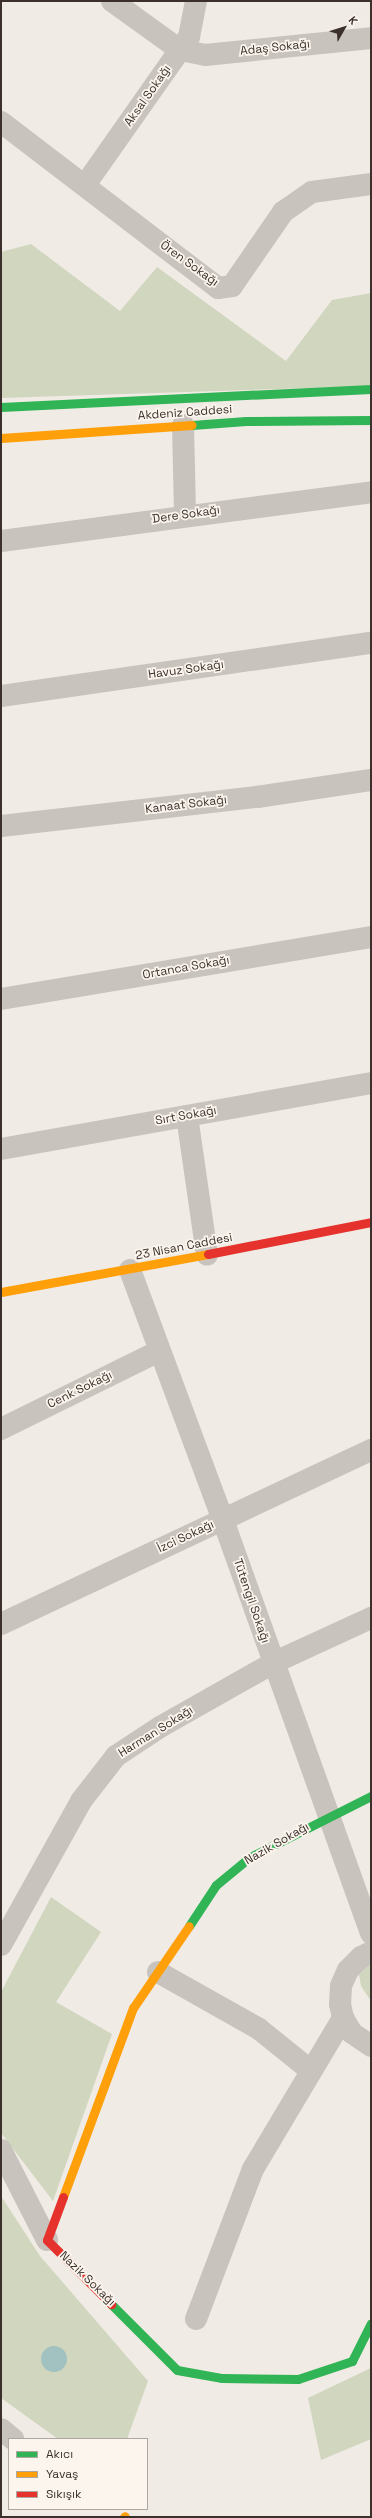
<!DOCTYPE html>
<html>
<head>
<meta charset="utf-8">
<style>
	body { margin:0 }
	#map { position:relative; width:372px; height:2518px; overflow:hidden; background:#f0ebe5; font-family:"Space Grotesk",sans-serif }
	div>[style] { position:absolute }
	.green>* { inset:0; background:#d1d6bf }
	.water>* { inset:0; background:#a1c2c1 }
	.round { border-radius:50% }
	.street>* { height:22px; margin:-11px; padding:0 11px; transform-origin:11px; border-radius:11px; background:#c9c3be }
	.fast>* { height:9px; margin:-4.5px; padding:0 4.5px; transform-origin:4.5px; border-radius:4.5px; background:#30b455 }
	.slow>* { height:9px; margin:-4.5px; padding:0 4.5px; transform-origin:4.5px; border-radius:4.5px; background:#ff9f0a }
	.jam>* { height:9px; margin:-4.5px; padding:0 4.5px; transform-origin:4.5px; border-radius:4.5px; background:#e5322d }
	span { translate:-50% -50%; white-space:nowrap; text-align:center; line-height:1.15; -webkit-text-stroke:3.5px #fbf5ee; paint-order:stroke }
	.street-label { font-size:12px; color:#3b302b }
	.frame { position:absolute; inset:0; border:2px solid #3b302b; pointer-events:none }
	.legend { position:absolute; left:8px; top:2438px; width:140px; height:72px; box-sizing:border-box; background:#fbf5ee; border:1px solid #aea6a0; margin:0; padding:5px 7px; list-style:none; font-size:12px; color:#3b302b }
	.legend li { display:flex; align-items:center; gap:8px; height:20px }
	.legend b { width:20px; border:1px solid #aea6a0 }
	.north { position:absolute; left:324px; top:8px; width:40px; height:40px; -webkit-text-stroke:3px #fbf5ee; paint-order:stroke; rotate:51deg; font-size:11px; font-weight:700; line-height:16px; text-align:center; color:#3b302b }
	.north::after { content:''; display:block; margin:auto; width:14px; height:18px; background:#3b302b; clip-path:polygon(50% 0,100% 100%,50% 72%,0 100%) }
</style>
</head>
<body>
<div id="map">
	<div class="green">
		<div style="clip-path:polygon(31px 244px,120px 311px,157px 267px,286px 361px,332px 300px,371px 293px,371px 386px,1px 398px,1px 252px)"></div>
		<div style="clip-path:polygon(51px 1897px,101px 1932px,56px 2002px,112px 2034px,53px 2201px,1px 2133px,1px 1992px)"></div>
		<div style="clip-path:polygon(371px 1950px,371px 2001px,361px 1986px,359px 1975px,361px 1965px)"></div>
		<div style="clip-path:polygon(1px 2196px,40px 2256px,148px 2381px,127px 2439px,58px 2439px,1px 2398px)"></div>
		<div style="clip-path:polygon(371px 2368px,371px 2439px,321px 2460px,308px 2398px)"></div>
	</div>
	<div class="water">
		<div class="round" style="left:41px;top:2346px;width:26px;height:26px"></div>
	</div>
	<div class="street">
		<div style="left:112px;top:1px;width:84px;rotate:35.8deg"></div>
		<div style="left:180px;top:50px;width:25px;rotate:11deg"></div>
		<div style="left:205px;top:55px;width:167px;rotate:-5.8deg"></div>
		<div style="left:1px;top:122px;width:273px;rotate:37.4deg"></div>
		<div style="left:218px;top:288px;width:14px;rotate:-8deg"></div>
		<div style="left:232px;top:286px;width:90px;rotate:-55.4deg"></div>
		<div style="left:283px;top:212px;width:35px;rotate:-35deg"></div>
		<div style="left:312px;top:192px;width:60px;rotate:-7.7deg"></div>
		<div style="left:85px;top:185px;width:181px;rotate:-54.9deg"></div>
		<div style="left:189px;top:37px;width:37px;rotate:-79deg"></div>
		<div style="left:183px;top:425px;width:90px;rotate:88.7deg"></div>
		<div style="left:1px;top:541px;width:373px;rotate:-7.5deg"></div>
		<div style="left:1px;top:696px;width:374px;rotate:-8.2deg"></div>
		<div style="left:1px;top:826px;width:258px;rotate:-6.5deg"></div>
		<div style="left:257px;top:797px;width:115px;rotate:-8.5deg"></div>
		<div style="left:1px;top:999px;width:375px;rotate:-9.5deg"></div>
		<div style="left:187px;top:1116px;width:140px;rotate:81.8deg"></div>
		<div style="left:1px;top:1149px;width:376px;rotate:-10.1deg"></div>
		<div style="left:130px;top:1270px;width:267px;rotate:69.6deg"></div>
		<div style="left:223px;top:1520px;width:439px;rotate:70.3deg"></div>
		<div style="left:1px;top:1429px;width:176px;rotate:-26.3deg"></div>
		<div style="left:1px;top:1624px;width:409px;rotate:-25.2deg"></div>
		<div style="left:1px;top:1945px;width:165px;rotate:-60.9deg"></div>
		<div style="left:81px;top:1801px;width:57px;rotate:-52.1deg"></div>
		<div style="left:116px;top:1756px;width:53px;rotate:-33.4deg"></div>
		<div style="left:160px;top:1727px;width:130px;rotate:-29.5deg"></div>
		<div style="left:273px;top:1663px;width:108px;rotate:-24.7deg"></div>
		<div style="left:371px;top:1952px;width:11px;rotate:153deg"></div>
		<div style="left:361px;top:1957px;width:18px;rotate:135deg"></div>
		<div style="left:348px;top:1970px;width:17px;rotate:114deg"></div>
		<div style="left:341px;top:1986px;width:18px;rotate:93deg"></div>
		<div style="left:340px;top:2004px;width:14px;rotate:78deg"></div>
		<div style="left:343px;top:2018px;width:17px;rotate:59deg"></div>
		<div style="left:352px;top:2033px;width:23px;rotate:34deg"></div>
		<div style="left:158px;top:1972px;width:116px;rotate:29.4deg"></div>
		<div style="left:259px;top:2029px;width:65px;rotate:38.8deg"></div>
		<div style="left:1px;top:2150px;width:101px;rotate:62.9deg"></div>
		<div style="left:196px;top:2319px;width:160px;rotate:-69.2deg"></div>
		<div style="left:253px;top:2169px;width:176px;rotate:-59.2deg"></div>
		<div style="left:1px;top:2429px;width:16px;rotate:40deg"></div>
	</div>
	<div class="fast">
		<div style="left:1px;top:407px;width:370px;rotate:-2.8deg"></div>
		<div style="left:192px;top:425px;width:54px;rotate:-4.2deg"></div>
		<div style="left:246px;top:421px;width:125px;rotate:-0.5deg"></div>
		<div style="left:189px;top:1926px;width:49px;rotate:-56.6deg"></div>
		<div style="left:216px;top:1885px;width:44px;rotate:-39.5deg"></div>
		<div style="left:250px;top:1857px;width:136px;rotate:-26.8deg"></div>
		<div style="left:111px;top:2304px;width:93px;rotate:45deg"></div>
		<div style="left:177px;top:2370px;width:46px;rotate:10.1deg"></div>
		<div style="left:222px;top:2378px;width:76px;rotate:0.8deg"></div>
		<div style="left:298px;top:2379px;width:57px;rotate:-18.4deg"></div>
		<div style="left:352px;top:2361px;width:42px;rotate:-63.4deg"></div>
	</div>
	<div class="slow">
		<div style="left:1px;top:438px;width:191px;rotate:-3.9deg"></div>
		<div style="left:1px;top:1292px;width:210px;rotate:-10.4deg"></div>
		<div style="left:63px;top:2197px;width:202px;rotate:-69.7deg"></div>
		<div style="left:133px;top:2008px;width:99px;rotate:-55.7deg"></div>
		<div style="left:124px;top:2517px;width:1px;rotate:-45deg"></div>
	</div>
	<div class="jam">
		<div style="left:208px;top:1254px;width:166px;rotate:-11.1deg"></div>
		<div style="left:63px;top:2197px;width:46px;rotate:110.4deg"></div>
		<div style="left:47px;top:2240px;width:91px;rotate:45deg"></div>
	</div>
	<div class="street-label">
		<span style="left:275px;top:48px;rotate:-6deg">Adaş Sokağı</span>
		<span style="left:148px;top:96px;rotate:-55deg">Aksal Sokağı</span>
		<span style="left:189px;top:264px;rotate:36deg">Ören Sokağı</span>
		<span style="left:185px;top:413px;rotate:-4deg">Akdeniz Caddesi</span>
		<span style="left:186px;top:515px;rotate:-8deg">Dere Sokağı</span>
		<span style="left:186px;top:670px;rotate:-8deg">Havuz Sokağı</span>
		<span style="left:186px;top:805px;rotate:-7deg">Kanaat Sokağı</span>
		<span style="left:186px;top:968px;rotate:-10deg">Ortanca Sokağı</span>
		<span style="left:186px;top:1116px;rotate:-10deg">Sırt Sokağı</span>
		<span style="left:184px;top:1247px;rotate:-11deg">23 Nisan Caddesi</span>
		<span style="left:80px;top:1390px;rotate:-26deg">Cenk Sokağı</span>
		<span style="left:186px;top:1537px;rotate:-25deg">İzci Sokağı</span>
		<span style="left:251px;top:1601px;rotate:71deg">Tütengil Sokağı</span>
		<span style="left:156px;top:1732px;rotate:-32deg">Harman Sokağı</span>
		<span style="left:277px;top:1844px;rotate:-30deg">Nazik Sokağı</span>
		<span style="left:87px;top:2279px;rotate:44deg">Nazik Sokağı</span>
	</div>
	<div class="frame"></div>
	<ul class="legend">
	<li><b style="height:5px;background:#30b455"></b>Akıcı</li>
	<li><b style="height:5px;background:#ff9f0a"></b>Yavaş</li>
	<li><b style="height:5px;background:#e5322d"></b>Sıkışık</li>
	</ul>
	<div class="north">K</div>
</div>
</body>
</html>
